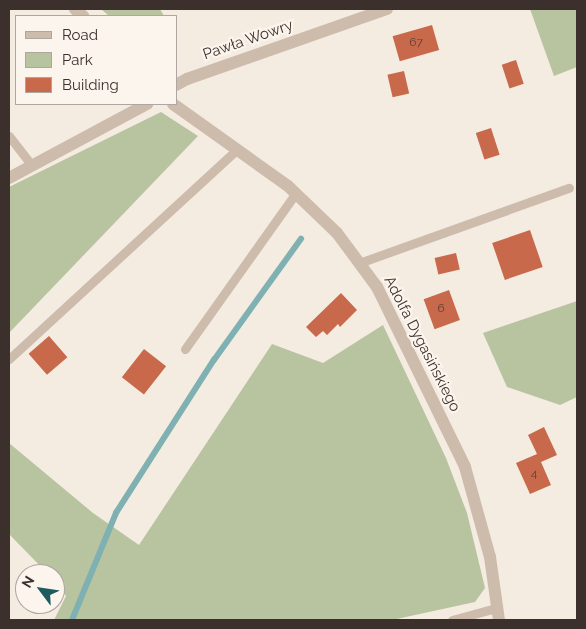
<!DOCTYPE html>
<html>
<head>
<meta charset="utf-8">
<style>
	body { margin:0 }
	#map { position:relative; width:586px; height:629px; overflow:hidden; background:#f4ebe1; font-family:Raleway,sans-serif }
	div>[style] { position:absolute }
	.green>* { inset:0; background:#b8c4a0 }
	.stream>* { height:5.5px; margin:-2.75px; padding:0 2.75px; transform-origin:2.75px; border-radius:2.75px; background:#7fb0b2 }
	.building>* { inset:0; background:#c8694b; transform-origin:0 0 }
	.lane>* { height:9px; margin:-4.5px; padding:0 4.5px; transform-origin:4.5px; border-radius:4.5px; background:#cdbbac }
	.street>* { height:12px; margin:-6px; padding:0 6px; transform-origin:6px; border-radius:6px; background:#cdbbac }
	span { translate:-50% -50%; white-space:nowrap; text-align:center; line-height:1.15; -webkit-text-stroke:4.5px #fbf5ee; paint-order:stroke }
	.number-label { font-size:12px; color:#5e3e33 }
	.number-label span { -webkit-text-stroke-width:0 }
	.street-label { font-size:15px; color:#3b302b }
	.frame { position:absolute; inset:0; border:10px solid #3b302b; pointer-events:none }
	.legend { position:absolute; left:15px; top:15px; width:162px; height:90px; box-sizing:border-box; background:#fbf5ee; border:1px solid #aea6a0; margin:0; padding:6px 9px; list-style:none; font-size:15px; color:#3b302b }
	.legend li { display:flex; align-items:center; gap:10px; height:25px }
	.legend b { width:25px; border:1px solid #aea6a0 }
	.north { position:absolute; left:15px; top:564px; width:50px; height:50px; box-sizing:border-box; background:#fbf5ee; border:1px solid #aea6a0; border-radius:50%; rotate:301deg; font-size:14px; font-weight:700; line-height:20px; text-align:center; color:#3b302b }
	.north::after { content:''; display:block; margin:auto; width:18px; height:22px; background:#1f5a5e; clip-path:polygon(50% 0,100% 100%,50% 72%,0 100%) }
</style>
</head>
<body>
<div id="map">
	<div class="green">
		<div style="clip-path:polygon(101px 9px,160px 9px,164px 16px,109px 16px)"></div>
		<div style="clip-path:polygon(530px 9px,577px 9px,577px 67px,554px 76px)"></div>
		<div style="clip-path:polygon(161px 112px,198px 136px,9px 333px,9px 187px)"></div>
		<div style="clip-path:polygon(577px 301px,577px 397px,560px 405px,507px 387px,483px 333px)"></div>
		<div style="clip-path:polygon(383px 325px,446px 458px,467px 513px,485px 588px,475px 602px,392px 620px,54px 620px,66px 596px,55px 582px,55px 574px,48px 574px,9px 534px,9px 443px,93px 513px,139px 545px,272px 344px,323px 363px)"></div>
	</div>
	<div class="stream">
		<div style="left:72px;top:620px;width:116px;rotate:-67.6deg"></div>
		<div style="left:116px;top:513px;width:182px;rotate:-57.4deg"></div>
		<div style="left:214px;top:360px;width:149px;rotate:-54.3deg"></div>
	</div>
	<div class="building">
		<div style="left:432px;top:25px;width:26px;height:41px;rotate:74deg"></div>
		<div style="left:516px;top:60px;width:25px;height:15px;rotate:72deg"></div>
		<div style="left:404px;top:71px;width:23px;height:17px;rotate:77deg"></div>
		<div style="left:491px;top:128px;width:28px;height:16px;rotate:72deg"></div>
		<div style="left:530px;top:230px;width:39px;height:40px;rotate:71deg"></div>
		<div style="left:456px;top:253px;width:17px;height:22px;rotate:77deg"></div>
		<div style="left:449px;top:290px;width:32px;height:27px;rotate:70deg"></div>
		<div style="clip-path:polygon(341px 293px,357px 310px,340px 327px,338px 324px,327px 335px,323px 331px,316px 337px,306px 327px)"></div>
		<div style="left:49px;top:336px;width:28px;height:27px;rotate:49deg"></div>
		<div style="left:144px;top:349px;width:28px;height:36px;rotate:38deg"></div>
		<div style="clip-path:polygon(544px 427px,557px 455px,541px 462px,551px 485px,530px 494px,516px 463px,537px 454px,528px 435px)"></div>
	</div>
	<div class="lane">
		<div style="left:9px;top:136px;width:37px;rotate:52deg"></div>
		<div style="left:359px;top:263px;width:223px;rotate:-19.7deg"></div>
		<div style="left:185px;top:349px;width:190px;rotate:-54.6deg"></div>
		<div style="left:9px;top:359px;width:309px;rotate:-42.6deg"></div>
		<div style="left:452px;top:620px;width:46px;rotate:-15.3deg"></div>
	</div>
	<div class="street">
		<div style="left:75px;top:9px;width:11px;rotate:41deg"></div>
		<div style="left:176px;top:85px;width:13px;rotate:-29deg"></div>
		<div style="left:187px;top:79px;width:212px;rotate:-19.3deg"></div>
		<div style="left:173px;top:104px;width:141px;rotate:35.5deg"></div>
		<div style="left:288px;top:186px;width:68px;rotate:43.8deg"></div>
		<div style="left:337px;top:233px;width:67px;rotate:53.5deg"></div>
		<div style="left:377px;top:287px;width:200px;rotate:63.9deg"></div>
		<div style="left:465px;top:467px;width:93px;rotate:74.5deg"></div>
		<div style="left:490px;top:557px;width:64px;rotate:81.9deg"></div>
		<div style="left:9px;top:178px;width:157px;rotate:-28.2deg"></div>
	</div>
	<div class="number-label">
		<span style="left:416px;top:43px">67</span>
		<span style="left:441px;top:309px">6</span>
		<span style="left:534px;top:474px">4</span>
	</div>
	<div class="street-label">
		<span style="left:248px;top:40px;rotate:-19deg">Pawła Wowry</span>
		<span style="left:422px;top:344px;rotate:63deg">Adolfa Dygasińskiego</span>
	</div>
	<div class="frame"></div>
	<ul class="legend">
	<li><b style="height:6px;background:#cdbbac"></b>Road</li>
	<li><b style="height:14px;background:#b8c4a0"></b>Park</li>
	<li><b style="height:14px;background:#c8694b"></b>Building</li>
	</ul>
	<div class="north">N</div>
</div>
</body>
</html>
